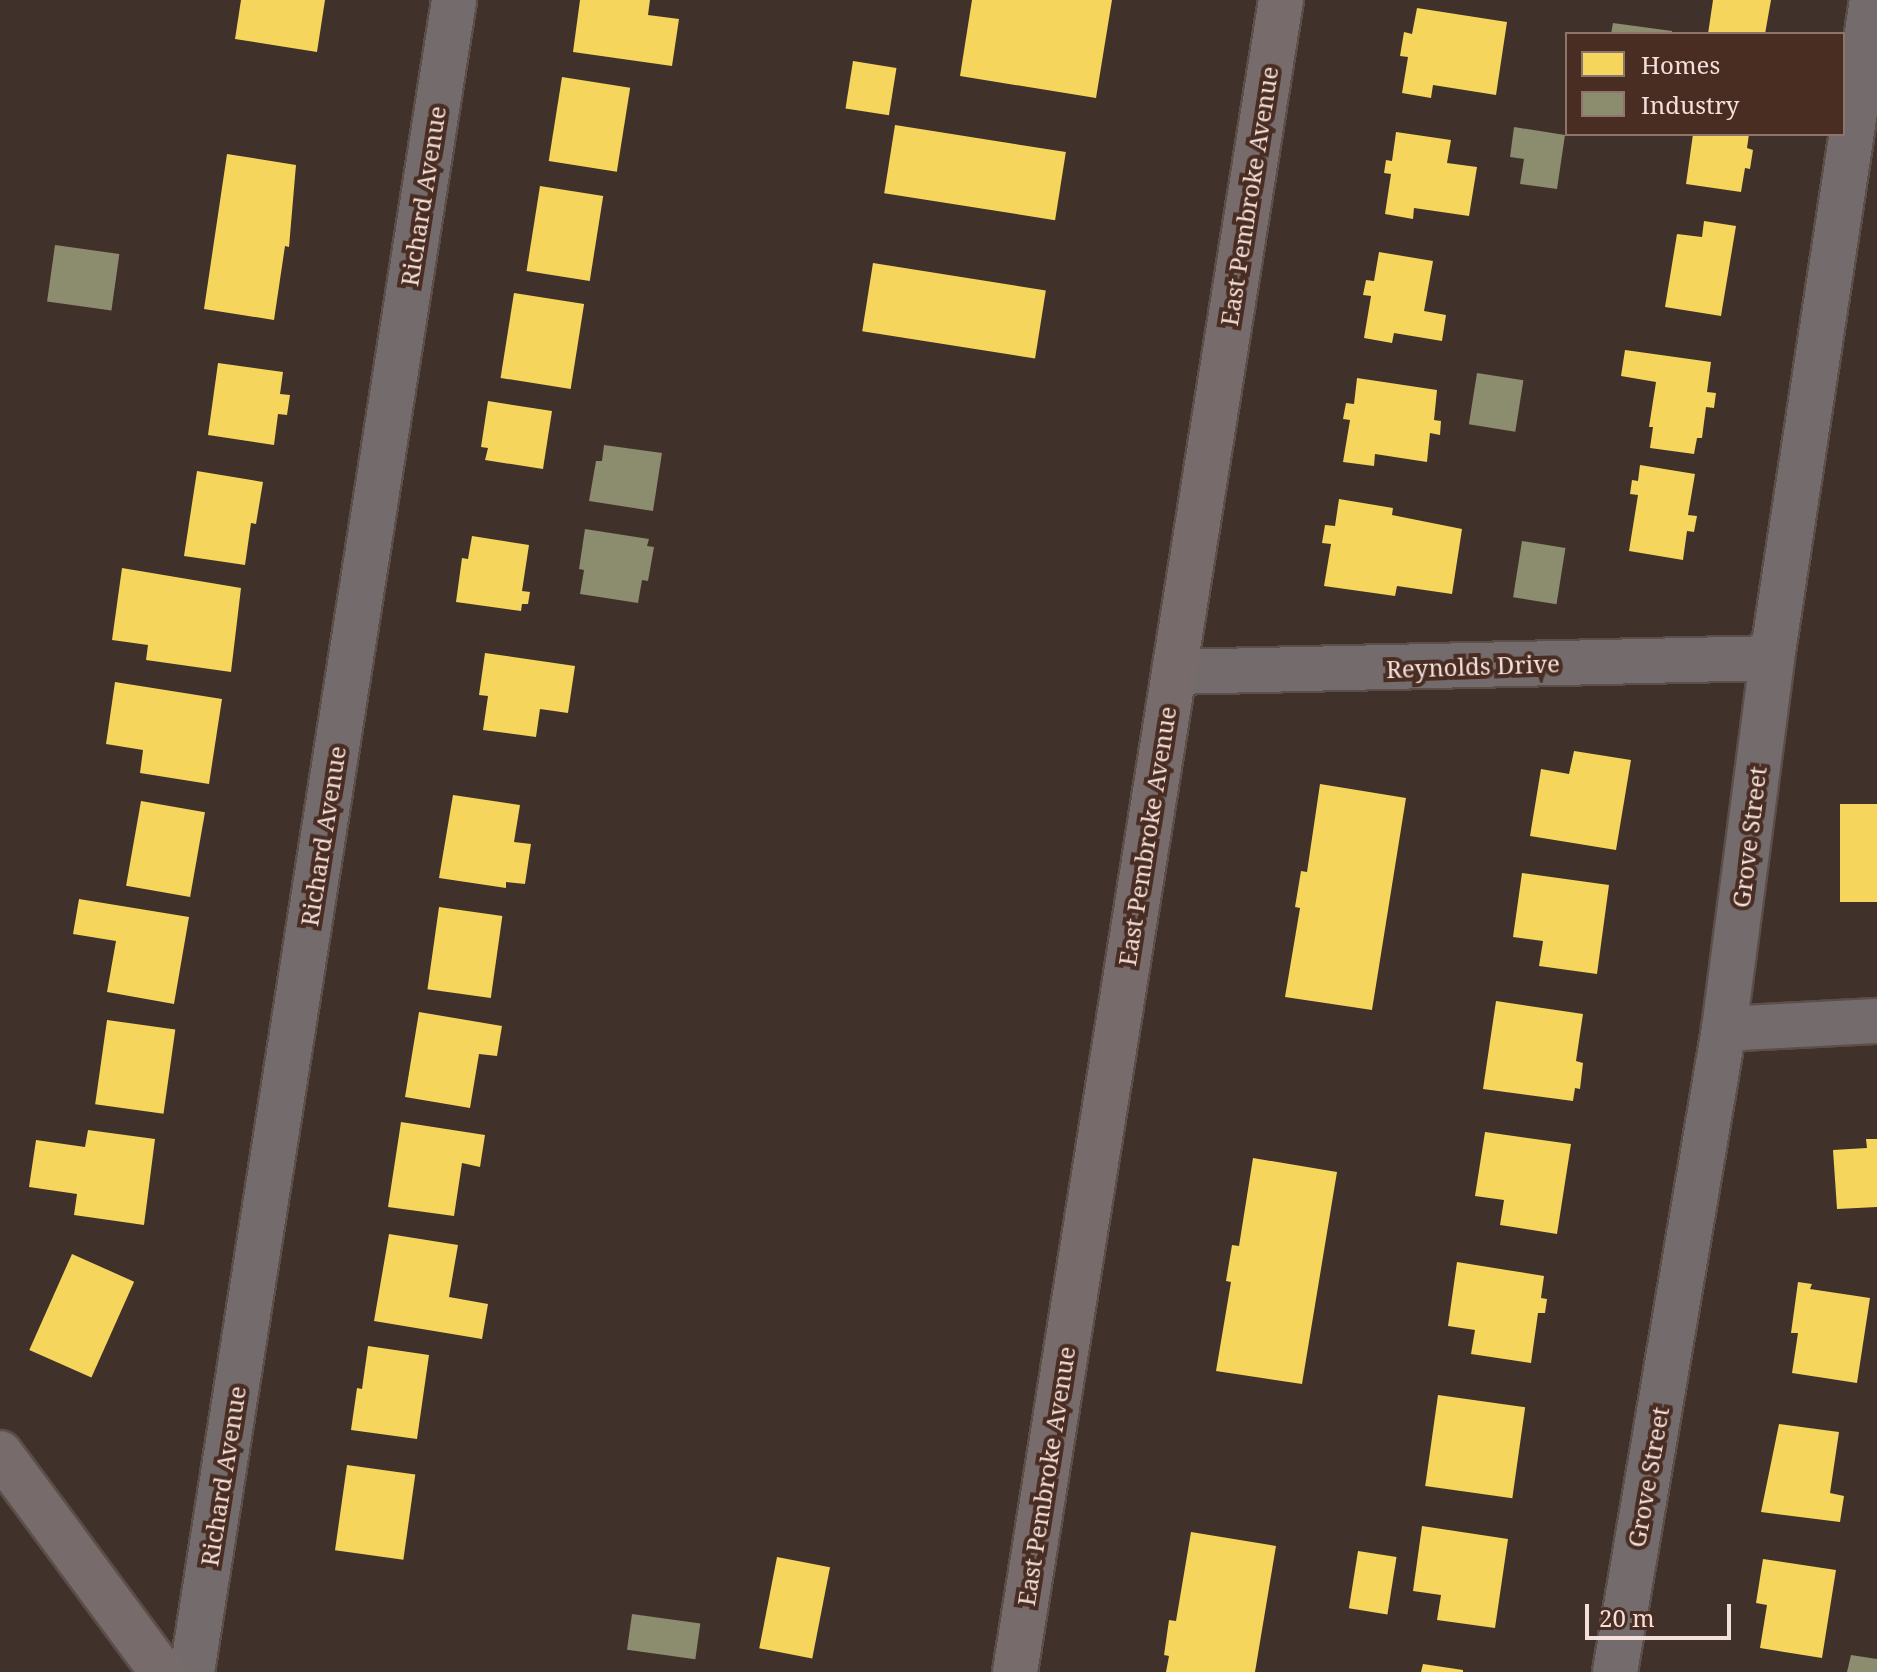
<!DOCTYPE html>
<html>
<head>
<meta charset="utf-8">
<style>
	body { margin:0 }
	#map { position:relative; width:1877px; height:1672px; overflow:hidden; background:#41312b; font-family:"Noto Serif",serif }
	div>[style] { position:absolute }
	.homes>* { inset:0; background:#f6d55c; transform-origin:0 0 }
	.industry>* { inset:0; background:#8c8c6e; transform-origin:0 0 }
	.roads { filter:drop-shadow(2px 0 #5c4e49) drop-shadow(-2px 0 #5c4e49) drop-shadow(0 2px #5c4e49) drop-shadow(0 -2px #5c4e49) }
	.minor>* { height:44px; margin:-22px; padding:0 22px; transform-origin:22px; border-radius:22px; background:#746c6c }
	.major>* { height:44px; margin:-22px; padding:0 22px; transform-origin:22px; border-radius:22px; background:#776c6b }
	span { translate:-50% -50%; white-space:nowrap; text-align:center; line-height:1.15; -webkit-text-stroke:8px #492d23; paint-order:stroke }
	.street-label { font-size:24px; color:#f4e0da }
	.legend { position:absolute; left:1565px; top:32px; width:280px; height:104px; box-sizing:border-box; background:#492d23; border:2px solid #8d756c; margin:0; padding:10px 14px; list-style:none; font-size:24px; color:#f4e0da }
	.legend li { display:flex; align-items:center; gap:16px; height:40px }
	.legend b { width:40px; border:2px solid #8d756c }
	.scale { position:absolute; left:1585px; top:1604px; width:146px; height:36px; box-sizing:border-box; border:4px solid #f4e0da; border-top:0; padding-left:10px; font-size:24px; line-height:28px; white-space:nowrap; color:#f4e0da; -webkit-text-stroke:6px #492d23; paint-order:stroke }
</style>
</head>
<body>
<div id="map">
	<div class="homes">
		<div style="clip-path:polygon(241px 0,325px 0,317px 52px,235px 39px)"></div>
		<div style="clip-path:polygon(580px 0,650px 0,648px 15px,679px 19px,672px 66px,573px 52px)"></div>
		<div style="clip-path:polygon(972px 0,1112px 0,1096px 98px,960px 76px)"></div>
		<div style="clip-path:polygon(1713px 0,1771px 0,1765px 34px,1708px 34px)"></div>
		<div style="clip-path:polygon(1417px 8px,1507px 22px,1496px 95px,1433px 85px,1431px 98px,1402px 93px,1408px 57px,1400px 56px,1404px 32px,1412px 34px)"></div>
		<div style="left:853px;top:61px;width:44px;height:48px;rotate:9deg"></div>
		<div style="left:562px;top:77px;width:69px;height:85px;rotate:9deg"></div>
		<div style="left:895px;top:125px;width:173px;height:69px;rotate:9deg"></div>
		<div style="clip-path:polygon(1396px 132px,1451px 140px,1447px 163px,1477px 167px,1469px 216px,1414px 208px,1413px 219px,1385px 214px,1391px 174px,1384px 173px,1386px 160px,1392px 161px)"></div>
		<div style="clip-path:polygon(1693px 134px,1749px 134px,1747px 148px,1753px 150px,1750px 169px,1745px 168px,1741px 192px,1686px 184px)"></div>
		<div style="clip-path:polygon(227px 154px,296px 165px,289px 247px,285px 246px,274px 320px,204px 309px)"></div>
		<div style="left:540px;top:186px;width:64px;height:86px;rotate:9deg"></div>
		<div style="clip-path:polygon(1704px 221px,1736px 226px,1721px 316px,1665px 307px,1677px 234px,1702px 237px)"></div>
		<div style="clip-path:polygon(1379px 252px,1433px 261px,1424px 311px,1446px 315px,1442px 341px,1394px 333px,1392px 343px,1364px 338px,1371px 296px,1363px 295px,1366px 280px,1374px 281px)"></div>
		<div style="left:873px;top:263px;width:175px;height:69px;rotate:9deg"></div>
		<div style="left:514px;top:293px;width:71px;height:86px;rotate:9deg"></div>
		<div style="clip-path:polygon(1625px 350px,1711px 362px,1707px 392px,1716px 393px,1714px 408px,1706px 407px,1702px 438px,1697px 438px,1694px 454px,1650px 448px,1653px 427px,1649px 427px,1656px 382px,1621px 376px)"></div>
		<div style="clip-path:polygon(218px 363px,283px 372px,280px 394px,290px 395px,287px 415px,278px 414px,274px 445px,208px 435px)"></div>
		<div style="clip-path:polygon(1357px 378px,1437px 390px,1434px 420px,1441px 421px,1440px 435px,1430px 433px,1427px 462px,1375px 454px,1374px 466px,1343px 462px,1350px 420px,1343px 419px,1346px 403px,1354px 404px)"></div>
		<div style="clip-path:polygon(488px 401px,552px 411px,543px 469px,485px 460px,488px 448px,481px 447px)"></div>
		<div style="clip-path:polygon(1640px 465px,1695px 474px,1688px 515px,1697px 516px,1694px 532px,1687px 531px,1683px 560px,1629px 551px,1638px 495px,1630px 494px,1632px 480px,1638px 481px)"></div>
		<div style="clip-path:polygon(197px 471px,263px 482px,256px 524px,251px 523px,245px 565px,184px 556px)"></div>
		<div style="clip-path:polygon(1339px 499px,1393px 508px,1392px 515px,1462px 529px,1452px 594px,1397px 586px,1395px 596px,1324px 586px,1331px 544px,1322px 543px,1325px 525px,1335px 526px)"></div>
		<div style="clip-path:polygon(472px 536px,529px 545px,522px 591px,530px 592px,528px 604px,522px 604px,521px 611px,456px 602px,462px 558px,468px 559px)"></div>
		<div style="clip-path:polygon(122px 568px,241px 588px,231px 672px,146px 660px,148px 645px,112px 640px)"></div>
		<div style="clip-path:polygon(485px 653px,575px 666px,568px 713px,540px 709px,536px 737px,483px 730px,488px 696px,479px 695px)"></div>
		<div style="clip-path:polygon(115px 682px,222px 699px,209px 784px,140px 773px,143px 750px,106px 744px)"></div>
		<div style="clip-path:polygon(1574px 751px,1631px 760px,1616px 850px,1530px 836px,1541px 769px,1569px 774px)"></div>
		<div style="clip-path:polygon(1320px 784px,1406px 798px,1372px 1010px,1285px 997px,1300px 908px,1295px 907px,1301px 871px,1307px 872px)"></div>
		<div style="clip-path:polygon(453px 795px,520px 805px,514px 842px,531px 844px,525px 884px,506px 882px,506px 888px,439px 878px)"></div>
		<div style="left:141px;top:801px;width:65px;height:86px;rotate:10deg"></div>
		<div style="left:1877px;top:804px;width:98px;height:37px;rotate:90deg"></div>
		<div style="clip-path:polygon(1522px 873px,1609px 885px,1597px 974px,1539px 966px,1543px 941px,1513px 937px)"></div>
		<div style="clip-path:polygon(79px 899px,189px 917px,174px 1004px,107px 992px,116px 941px,73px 934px)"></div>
		<div style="left:439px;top:907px;width:64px;height:83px;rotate:8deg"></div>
		<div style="clip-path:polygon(1496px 1001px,1583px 1014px,1576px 1061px,1583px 1063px,1580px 1089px,1575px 1088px,1573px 1101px,1483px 1089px)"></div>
		<div style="clip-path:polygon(419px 1012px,502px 1026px,497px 1056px,479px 1054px,470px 1108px,405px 1097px)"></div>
		<div style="left:107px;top:1020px;width:69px;height:85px;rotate:8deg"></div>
		<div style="clip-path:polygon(401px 1122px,485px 1135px,480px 1167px,462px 1163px,454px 1216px,388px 1207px)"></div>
		<div style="clip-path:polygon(88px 1130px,155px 1139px,144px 1225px,74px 1215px,77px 1194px,29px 1187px,36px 1140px,85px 1147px)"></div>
		<div style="clip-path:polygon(1485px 1132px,1571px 1144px,1557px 1234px,1500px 1225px,1504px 1200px,1475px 1196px)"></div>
		<div style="clip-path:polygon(1866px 1139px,1877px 1139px,1877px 1207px,1837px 1209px,1833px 1150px,1867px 1148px)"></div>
		<div style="clip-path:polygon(1253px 1158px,1337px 1172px,1302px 1384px,1216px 1371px,1231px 1282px,1226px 1281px,1232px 1245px,1239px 1246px)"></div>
		<div style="clip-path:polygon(389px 1234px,458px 1245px,449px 1297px,488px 1304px,482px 1339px,374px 1321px)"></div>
		<div style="left:72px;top:1254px;width:68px;height:105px;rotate:24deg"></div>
		<div style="clip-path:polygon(1457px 1262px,1544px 1276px,1541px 1298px,1547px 1299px,1545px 1313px,1538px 1313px,1531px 1363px,1471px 1354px,1475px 1330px,1448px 1326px)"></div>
		<div style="clip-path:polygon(1798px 1282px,1812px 1284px,1810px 1289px,1870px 1298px,1857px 1383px,1792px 1373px,1798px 1333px,1791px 1333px)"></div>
		<div style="clip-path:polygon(368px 1346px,429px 1355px,417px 1439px,351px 1430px,357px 1388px,362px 1389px)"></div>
		<div style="left:1438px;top:1395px;width:88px;height:92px;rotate:8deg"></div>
		<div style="clip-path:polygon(1779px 1424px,1839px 1432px,1830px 1493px,1844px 1496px,1840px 1522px,1761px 1512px)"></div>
		<div style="left:347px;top:1465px;width:69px;height:86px;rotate:8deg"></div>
		<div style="clip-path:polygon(1422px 1526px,1508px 1539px,1495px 1628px,1437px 1620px,1441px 1595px,1413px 1591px)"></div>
		<div style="clip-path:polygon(1191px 1532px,1276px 1546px,1255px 1672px,1166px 1672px,1169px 1656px,1164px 1655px,1169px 1620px,1176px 1621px)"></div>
		<div style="left:1358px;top:1551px;width:39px;height:58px;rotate:9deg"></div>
		<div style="left:777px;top:1557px;width:54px;height:93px;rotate:11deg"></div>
		<div style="clip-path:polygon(1763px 1559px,1836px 1570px,1822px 1658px,1760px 1648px,1767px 1605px,1756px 1603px)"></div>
		<div style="clip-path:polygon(1423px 1664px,1463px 1670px,1463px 1672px,1421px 1672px)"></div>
	</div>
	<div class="industry">
		<div style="clip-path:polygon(1613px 23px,1672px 31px,1672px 34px,1611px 34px)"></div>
		<div style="clip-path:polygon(1514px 127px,1565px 135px,1557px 189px,1520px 184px,1524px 159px,1510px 157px)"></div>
		<div style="left:55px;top:245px;width:65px;height:57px;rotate:8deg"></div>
		<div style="left:1477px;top:373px;width:47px;height:52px;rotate:9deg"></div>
		<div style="clip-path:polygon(604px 445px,662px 453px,653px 511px,589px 501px,596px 461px,602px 461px)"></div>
		<div style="clip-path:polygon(585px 529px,649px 539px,647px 546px,654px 547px,648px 581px,642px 580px,638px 603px,580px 594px,584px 570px,579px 569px)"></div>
		<div style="left:1522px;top:541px;width:44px;height:57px;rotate:9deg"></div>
		<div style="left:632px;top:1614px;width:69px;height:36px;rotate:8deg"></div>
		<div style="clip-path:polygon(1851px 1655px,1877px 1659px,1877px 1672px,1847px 1672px)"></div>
	</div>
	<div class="roads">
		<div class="minor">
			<div style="left:1174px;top:672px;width:598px;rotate:-1.34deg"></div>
			<div style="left:1724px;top:1029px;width:153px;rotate:-3deg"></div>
			<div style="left:192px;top:1672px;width:1692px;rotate:-81.09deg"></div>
			<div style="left:1615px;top:1672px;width:652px;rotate:-80.38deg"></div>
			<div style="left:1724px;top:1029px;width:374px;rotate:-82.6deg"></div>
			<div style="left:1772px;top:658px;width:666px;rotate:-81.36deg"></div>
		</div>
		<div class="major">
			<div style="left:0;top:1453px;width:272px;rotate:53.5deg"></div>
			<div style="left:1015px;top:1672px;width:1693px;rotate:-80.96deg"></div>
		</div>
	</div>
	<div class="street-label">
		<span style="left:423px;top:196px;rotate:-81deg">Richard Avenue</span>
		<span style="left:1249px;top:196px;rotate:-81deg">East Pembroke Avenue</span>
		<span style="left:1473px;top:666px;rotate:-2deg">Reynolds Drive</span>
		<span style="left:323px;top:836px;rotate:-81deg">Richard Avenue</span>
		<span style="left:1147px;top:836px;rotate:-81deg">East Pembroke Avenue</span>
		<span style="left:1749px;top:837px;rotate:-83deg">Grove Street</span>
		<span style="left:223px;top:1476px;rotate:-81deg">Richard Avenue</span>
		<span style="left:1046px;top:1476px;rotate:-81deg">East Pembroke Avenue</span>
		<span style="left:1648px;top:1477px;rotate:-80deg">Grove Street</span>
	</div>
	<ul class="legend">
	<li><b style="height:22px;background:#f6d55c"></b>Homes</li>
	<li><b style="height:22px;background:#8c8c6e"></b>Industry</li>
	</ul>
	<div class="scale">20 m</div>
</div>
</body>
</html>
